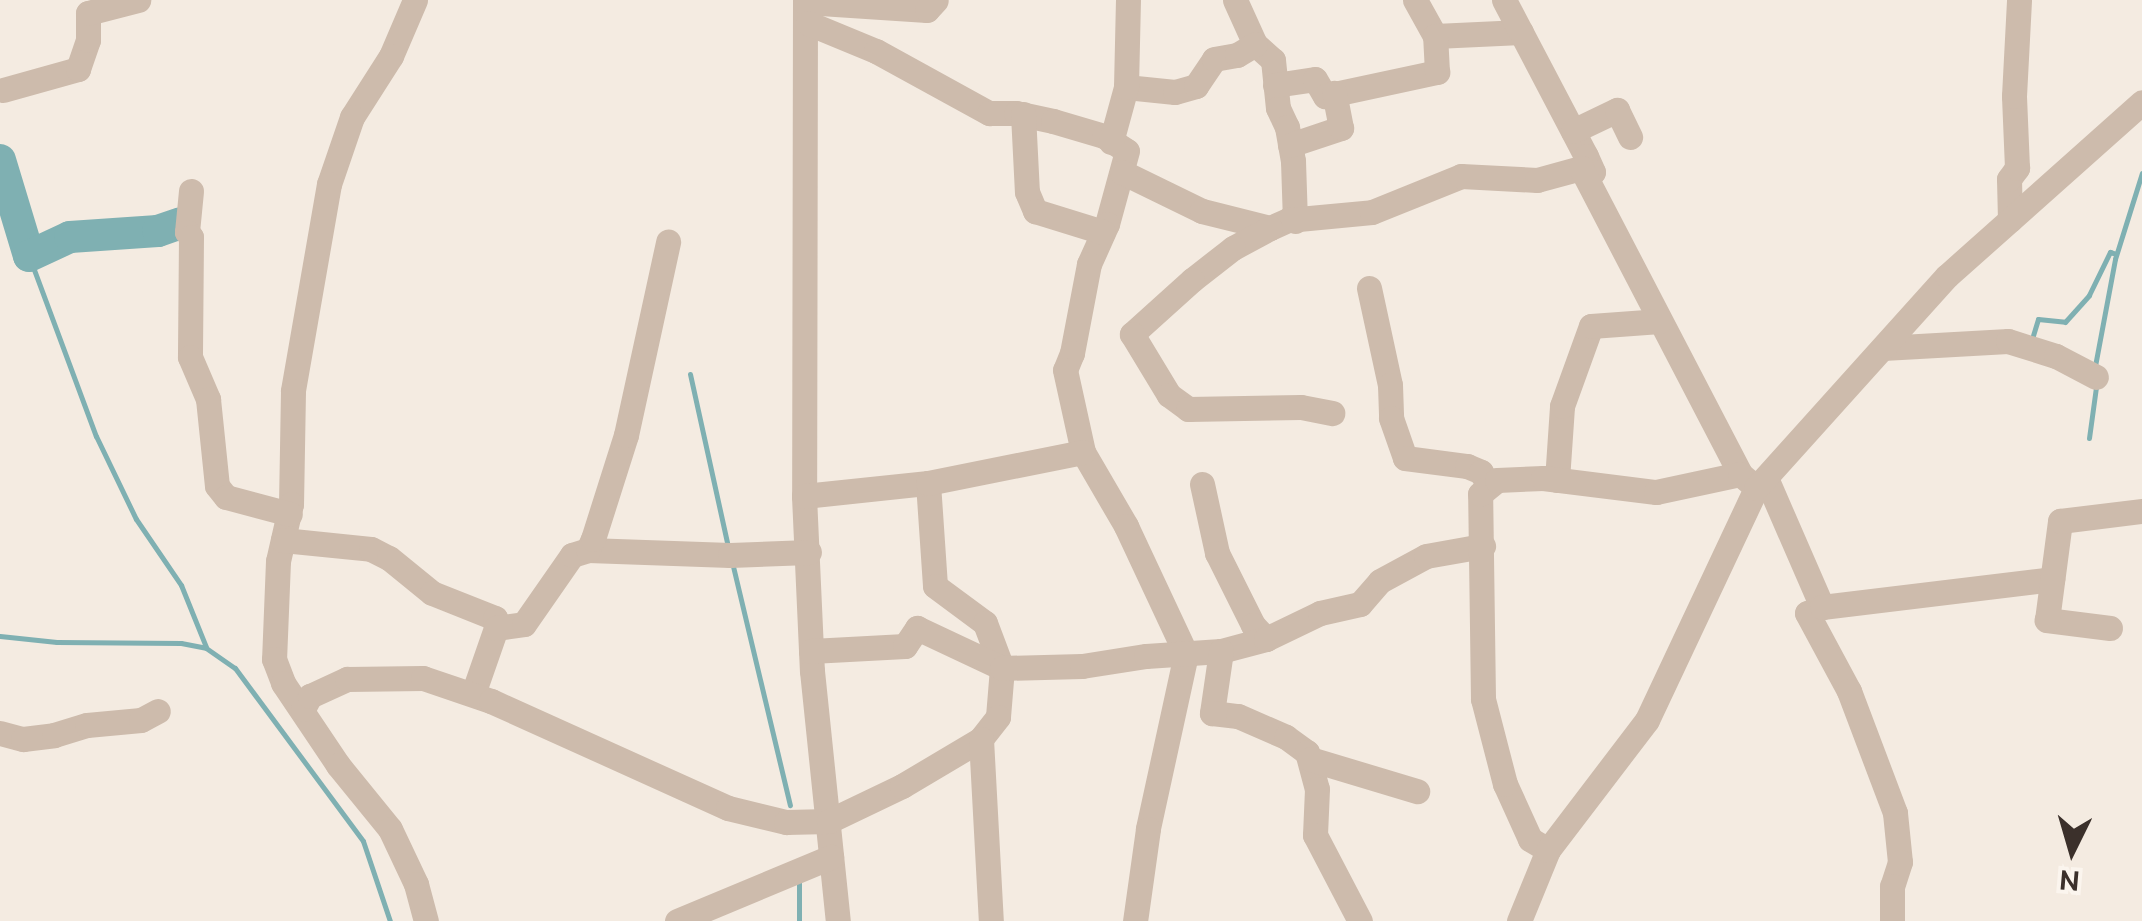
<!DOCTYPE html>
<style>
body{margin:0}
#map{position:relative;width:2142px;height:921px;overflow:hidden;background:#f4ebe1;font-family:Ubuntu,sans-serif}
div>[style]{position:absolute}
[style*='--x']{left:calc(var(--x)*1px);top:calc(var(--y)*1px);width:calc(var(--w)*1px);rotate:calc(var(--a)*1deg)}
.stream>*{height:5px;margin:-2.5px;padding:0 2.5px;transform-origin:2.5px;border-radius:2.5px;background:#7fb0b2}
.river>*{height:32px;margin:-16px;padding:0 16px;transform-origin:16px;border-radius:16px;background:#7fb0b2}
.minor>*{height:25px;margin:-12.5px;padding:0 12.5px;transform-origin:12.5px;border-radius:12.5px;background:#cdbbac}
span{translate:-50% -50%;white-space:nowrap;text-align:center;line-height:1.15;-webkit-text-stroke:8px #fbf5ee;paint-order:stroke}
.north{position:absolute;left:2022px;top:801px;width:100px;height:100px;-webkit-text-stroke:8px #fbf5ee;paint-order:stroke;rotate:185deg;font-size:28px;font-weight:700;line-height:40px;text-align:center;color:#3b302b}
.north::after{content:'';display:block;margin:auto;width:35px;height:45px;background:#3b302b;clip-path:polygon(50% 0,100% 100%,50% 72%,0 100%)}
</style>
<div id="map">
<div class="stream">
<div style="--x:20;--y:232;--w:218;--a:69.6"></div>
<div style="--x:96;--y:436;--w:92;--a:64.3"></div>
<div style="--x:136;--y:519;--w:80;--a:55.7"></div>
<div style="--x:181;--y:585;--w:67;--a:68"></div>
<div style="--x:2031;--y:342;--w:24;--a:-73"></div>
<div style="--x:2038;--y:319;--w:27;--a:6"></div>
<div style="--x:2065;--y:322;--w:36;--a:-48"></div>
<div style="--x:2089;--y:295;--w:48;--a:-64"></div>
<div style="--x:2110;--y:252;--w:6;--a:18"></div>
<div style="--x:2095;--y:366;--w:109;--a:-79.4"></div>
<div style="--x:2115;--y:259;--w:90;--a:-72.6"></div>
<div style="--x:690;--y:374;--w:177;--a:77.6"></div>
<div style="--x:2089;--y:438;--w:51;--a:-82.2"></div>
<div style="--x:732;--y:562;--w:250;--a:76.6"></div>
<div style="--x:0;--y:636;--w:57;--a:6"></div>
<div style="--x:57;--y:642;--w:124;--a:0.5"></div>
<div style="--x:181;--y:643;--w:25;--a:11"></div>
<div style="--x:206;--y:648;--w:35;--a:35"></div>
<div style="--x:235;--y:668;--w:215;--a:53.5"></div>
<div style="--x:363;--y:841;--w:84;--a:71.4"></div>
<div style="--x:799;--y:921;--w:41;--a:-90"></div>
</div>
<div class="river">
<div style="--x:0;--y:160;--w:100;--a:73.2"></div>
<div style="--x:29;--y:256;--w:45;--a:-24.9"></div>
<div style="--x:70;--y:237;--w:88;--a:-3.9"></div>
<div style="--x:158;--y:231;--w:24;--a:-19"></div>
</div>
<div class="minor">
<div style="--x:415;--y:0;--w:61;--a:113.2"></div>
<div style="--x:391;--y:56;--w:72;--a:122.6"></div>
<div style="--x:352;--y:117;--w:71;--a:108.9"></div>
<div style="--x:329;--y:184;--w:210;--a:99.9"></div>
<div style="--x:293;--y:391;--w:113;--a:91"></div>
<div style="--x:291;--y:504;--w:58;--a:102.8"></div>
<div style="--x:278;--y:561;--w:98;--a:92.3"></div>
<div style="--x:274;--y:659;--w:26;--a:69"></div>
<div style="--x:283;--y:683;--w:99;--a:56.1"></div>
<div style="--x:338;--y:765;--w:82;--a:50.9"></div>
<div style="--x:390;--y:829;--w:61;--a:64.7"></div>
<div style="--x:416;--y:884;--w:38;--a:75"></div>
<div style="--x:805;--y:0;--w:496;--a:90.1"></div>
<div style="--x:804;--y:496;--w:175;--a:87.4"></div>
<div style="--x:812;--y:671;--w:251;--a:84.1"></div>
<div style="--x:1235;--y:0;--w:48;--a:65.6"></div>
<div style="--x:1255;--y:44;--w:24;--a:42"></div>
<div style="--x:1273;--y:60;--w:48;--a:84.1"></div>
<div style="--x:1278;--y:108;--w:21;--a:65"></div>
<div style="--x:1287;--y:127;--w:35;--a:80"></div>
<div style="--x:1293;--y:161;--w:60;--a:88.1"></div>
<div style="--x:1415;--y:0;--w:41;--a:60.9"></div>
<div style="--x:1435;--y:36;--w:86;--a:-2.7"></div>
<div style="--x:1504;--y:0;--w:176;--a:62.3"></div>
<div style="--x:1586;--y:156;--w:17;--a:66"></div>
<div style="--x:1593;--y:172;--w:8;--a:157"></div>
<div style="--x:805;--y:2;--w:122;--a:3.8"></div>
<div style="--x:927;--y:10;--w:13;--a:-48"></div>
<div style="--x:808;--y:23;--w:74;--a:22.4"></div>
<div style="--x:876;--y:51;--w:129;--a:28.8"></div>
<div style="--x:989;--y:113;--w:27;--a:0"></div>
<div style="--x:1016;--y:113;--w:38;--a:12"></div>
<div style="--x:1053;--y:121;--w:53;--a:16.4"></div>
<div style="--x:1104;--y:136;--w:27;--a:33"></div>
<div style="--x:1127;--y:151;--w:76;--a:105.3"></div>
<div style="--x:1107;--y:224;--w:44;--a:114.2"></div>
<div style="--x:1089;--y:264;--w:91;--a:100.8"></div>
<div style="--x:1072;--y:353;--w:18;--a:112"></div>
<div style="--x:1065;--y:370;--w:84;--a:77.6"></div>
<div style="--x:1083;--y:452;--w:86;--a:59.8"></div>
<div style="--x:1126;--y:526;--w:141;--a:64.9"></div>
<div style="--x:1186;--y:654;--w:179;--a:102.3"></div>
<div style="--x:1148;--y:829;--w:93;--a:98"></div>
<div style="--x:1275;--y:85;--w:40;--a:-8.5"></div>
<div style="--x:1315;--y:79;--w:20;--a:60"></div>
<div style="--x:1325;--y:96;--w:115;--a:-12.1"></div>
<div style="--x:1437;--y:72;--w:36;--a:-93"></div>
<div style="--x:1126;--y:87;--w:49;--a:5.8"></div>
<div style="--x:1175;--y:92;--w:22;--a:-16"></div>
<div style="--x:1196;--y:86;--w:32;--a:-56"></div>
<div style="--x:1214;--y:59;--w:23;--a:-10"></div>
<div style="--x:1237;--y:55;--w:21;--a:-31"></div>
<div style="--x:3;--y:90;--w:78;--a:-15.6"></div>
<div style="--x:78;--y:69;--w:31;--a:-71"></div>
<div style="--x:88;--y:40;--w:27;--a:-90"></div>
<div style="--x:88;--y:13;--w:52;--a:-14.6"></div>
<div style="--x:1023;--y:114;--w:78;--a:87.1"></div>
<div style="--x:1027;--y:192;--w:21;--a:67"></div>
<div style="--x:1035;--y:211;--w:71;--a:17.2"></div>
<div style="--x:1573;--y:131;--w:49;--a:-25.5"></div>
<div style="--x:1617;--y:110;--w:30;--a:64"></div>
<div style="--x:1111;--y:142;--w:57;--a:-74.7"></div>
<div style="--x:1126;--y:87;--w:87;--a:-88.7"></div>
<div style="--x:1290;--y:145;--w:54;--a:-18.4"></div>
<div style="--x:1341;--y:128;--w:36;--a:-101"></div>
<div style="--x:1122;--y:172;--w:89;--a:26"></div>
<div style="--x:1202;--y:211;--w:70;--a:14"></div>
<div style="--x:1270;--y:228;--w:20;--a:-24"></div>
<div style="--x:1288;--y:220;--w:84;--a:-5.4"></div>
<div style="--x:1372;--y:212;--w:96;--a:-22"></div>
<div style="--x:1461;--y:176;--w:76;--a:3"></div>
<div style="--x:1537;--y:180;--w:46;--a:-15.3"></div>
<div style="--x:1581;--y:168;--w:345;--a:62.5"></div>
<div style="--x:191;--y:191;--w:41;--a:95.6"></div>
<div style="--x:187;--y:232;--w:6;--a:51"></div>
<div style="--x:191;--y:237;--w:120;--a:90.5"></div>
<div style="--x:190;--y:357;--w:46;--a:66.8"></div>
<div style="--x:208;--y:399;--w:87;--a:84.1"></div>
<div style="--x:217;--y:486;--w:14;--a:51"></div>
<div style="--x:226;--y:497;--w:66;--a:14.9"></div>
<div style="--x:2010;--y:220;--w:41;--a:-91.4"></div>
<div style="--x:2009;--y:179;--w:14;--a:-54"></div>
<div style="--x:2017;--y:168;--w:72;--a:-92.4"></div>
<div style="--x:2014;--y:96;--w:96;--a:-87"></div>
<div style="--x:1270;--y:228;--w:42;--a:151.6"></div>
<div style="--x:1233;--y:248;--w:52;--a:142"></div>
<div style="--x:1192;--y:280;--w:81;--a:138"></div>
<div style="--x:1132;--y:334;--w:71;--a:58.8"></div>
<div style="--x:1169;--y:395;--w:24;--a:36"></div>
<div style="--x:1188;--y:409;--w:113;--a:-1"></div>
<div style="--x:1301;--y:407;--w:32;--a:11"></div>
<div style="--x:1369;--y:288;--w:99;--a:77.8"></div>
<div style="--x:1390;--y:385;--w:33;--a:88"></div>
<div style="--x:1391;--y:418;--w:42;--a:70.7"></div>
<div style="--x:1405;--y:458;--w:63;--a:7.4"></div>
<div style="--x:1467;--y:466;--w:15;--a:23"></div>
<div style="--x:1481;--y:472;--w:14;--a:60"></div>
<div style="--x:1883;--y:348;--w:125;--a:-3.2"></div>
<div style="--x:2008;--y:341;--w:50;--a:17.4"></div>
<div style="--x:2056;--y:356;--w:45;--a:27.7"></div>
<div style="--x:1766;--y:478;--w:141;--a:66.5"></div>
<div style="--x:1822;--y:607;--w:16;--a:158"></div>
<div style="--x:1807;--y:613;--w:89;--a:61.7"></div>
<div style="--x:1849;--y:691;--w:130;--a:69.3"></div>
<div style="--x:1895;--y:813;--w:49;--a:84.2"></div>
<div style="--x:1900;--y:862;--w:25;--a:108"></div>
<div style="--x:1892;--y:886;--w:35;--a:90"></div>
<div style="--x:1557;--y:480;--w:74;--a:-86.1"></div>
<div style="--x:1562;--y:406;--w:85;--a:-70.1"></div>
<div style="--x:1591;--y:326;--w:69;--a:-4.1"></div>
<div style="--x:928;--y:483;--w:103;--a:86.1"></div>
<div style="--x:935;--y:586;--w:62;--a:36.5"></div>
<div style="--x:985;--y:623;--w:48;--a:69.3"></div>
<div style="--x:1002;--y:668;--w:49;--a:94.7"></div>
<div style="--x:998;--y:717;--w:28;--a:128"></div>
<div style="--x:1202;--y:484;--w:71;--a:77.7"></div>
<div style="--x:1217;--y:553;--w:80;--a:63.4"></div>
<div style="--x:1253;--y:625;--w:19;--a:47"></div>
<div style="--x:804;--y:496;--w:125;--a:-6"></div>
<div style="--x:928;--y:483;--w:158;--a:-11.3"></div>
<div style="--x:283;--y:540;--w:88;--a:5.8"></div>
<div style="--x:371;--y:549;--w:20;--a:27"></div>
<div style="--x:389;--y:558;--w:55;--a:39.1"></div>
<div style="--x:432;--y:593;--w:68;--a:21.6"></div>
<div style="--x:495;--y:618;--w:10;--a:84"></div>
<div style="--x:588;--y:550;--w:142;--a:2"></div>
<div style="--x:730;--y:555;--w:79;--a:-2.2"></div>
<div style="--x:1822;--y:607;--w:232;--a:-6.9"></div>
<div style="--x:2110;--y:628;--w:64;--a:-172.8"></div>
<div style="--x:2047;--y:620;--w:100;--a:-82.5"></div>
<div style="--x:2060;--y:521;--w:83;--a:-7"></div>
<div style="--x:811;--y:651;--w:94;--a:-3"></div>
<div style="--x:905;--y:646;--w:22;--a:-56"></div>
<div style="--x:917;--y:628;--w:94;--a:25.2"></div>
<div style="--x:1002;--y:668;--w:80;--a:-1.4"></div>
<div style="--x:1082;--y:666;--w:65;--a:-8.9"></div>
<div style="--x:1146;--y:656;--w:75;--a:-3.8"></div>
<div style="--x:1221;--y:651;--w:47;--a:-14.9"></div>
<div style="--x:1266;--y:639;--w:60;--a:-25.7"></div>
<div style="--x:1320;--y:613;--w:41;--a:-12.7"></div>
<div style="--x:1360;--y:604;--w:30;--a:-49"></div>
<div style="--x:1380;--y:581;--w:52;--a:-28.5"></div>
<div style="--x:1426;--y:556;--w:58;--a:-10"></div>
<div style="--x:1221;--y:651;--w:63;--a:98.3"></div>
<div style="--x:1212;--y:713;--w:26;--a:7"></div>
<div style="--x:1238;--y:716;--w:52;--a:23.6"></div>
<div style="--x:1286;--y:737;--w:26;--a:36"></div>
<div style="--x:1307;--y:752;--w:38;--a:75"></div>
<div style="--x:1317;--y:789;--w:46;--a:92.5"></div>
<div style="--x:1315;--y:835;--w:97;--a:62.4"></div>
<div style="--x:473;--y:694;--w:70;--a:-70.8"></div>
<div style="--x:496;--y:628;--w:28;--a:-8"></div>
<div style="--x:524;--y:624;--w:84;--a:-55.2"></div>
<div style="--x:572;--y:555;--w:17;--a:-17"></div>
<div style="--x:588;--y:550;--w:12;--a:-66"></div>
<div style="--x:593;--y:539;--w:109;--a:-72.4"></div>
<div style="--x:626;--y:435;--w:198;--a:-77.7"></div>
<div style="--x:303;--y:709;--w:15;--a:-62"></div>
<div style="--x:310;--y:696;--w:41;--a:-24.7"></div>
<div style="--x:347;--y:679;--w:76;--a:-0.8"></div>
<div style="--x:423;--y:678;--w:72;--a:18.7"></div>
<div style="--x:491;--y:701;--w:260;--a:24.3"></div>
<div style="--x:728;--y:808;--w:60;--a:13.6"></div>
<div style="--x:786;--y:822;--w:43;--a:-1.3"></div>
<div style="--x:829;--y:821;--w:81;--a:-25.6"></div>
<div style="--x:902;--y:786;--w:92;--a:-30.7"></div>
<div style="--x:981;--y:739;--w:182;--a:86.9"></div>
<div style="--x:0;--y:733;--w:24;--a:15"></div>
<div style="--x:23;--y:739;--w:31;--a:-7"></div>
<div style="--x:54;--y:735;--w:34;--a:-17"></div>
<div style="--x:87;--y:725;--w:54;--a:-5.3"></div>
<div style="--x:141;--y:720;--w:19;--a:-28"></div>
<div style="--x:1310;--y:759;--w:112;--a:16.7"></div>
<div style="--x:1548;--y:850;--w:21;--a:-149"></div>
<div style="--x:1530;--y:839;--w:60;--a:-114.4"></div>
<div style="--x:1505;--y:784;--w:88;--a:-104.5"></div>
<div style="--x:1483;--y:699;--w:205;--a:-90.8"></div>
<div style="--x:1480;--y:494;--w:22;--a:-39"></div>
<div style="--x:1497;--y:480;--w:46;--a:-2.5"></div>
<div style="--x:1543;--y:478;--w:114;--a:7.1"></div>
<div style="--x:1656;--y:492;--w:86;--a:-12.1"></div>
<div style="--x:1740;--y:474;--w:16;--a:40"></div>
<div style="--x:677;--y:921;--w:167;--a:-22.6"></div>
<div style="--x:1519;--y:921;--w:77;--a:-67.8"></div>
<div style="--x:1548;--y:850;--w:163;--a:-52.7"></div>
<div style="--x:1647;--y:720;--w:256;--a:-64.8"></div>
<div style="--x:1756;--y:488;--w:285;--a:-48"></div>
<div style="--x:1947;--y:276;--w:261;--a:-41.7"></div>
</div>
<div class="north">N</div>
</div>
